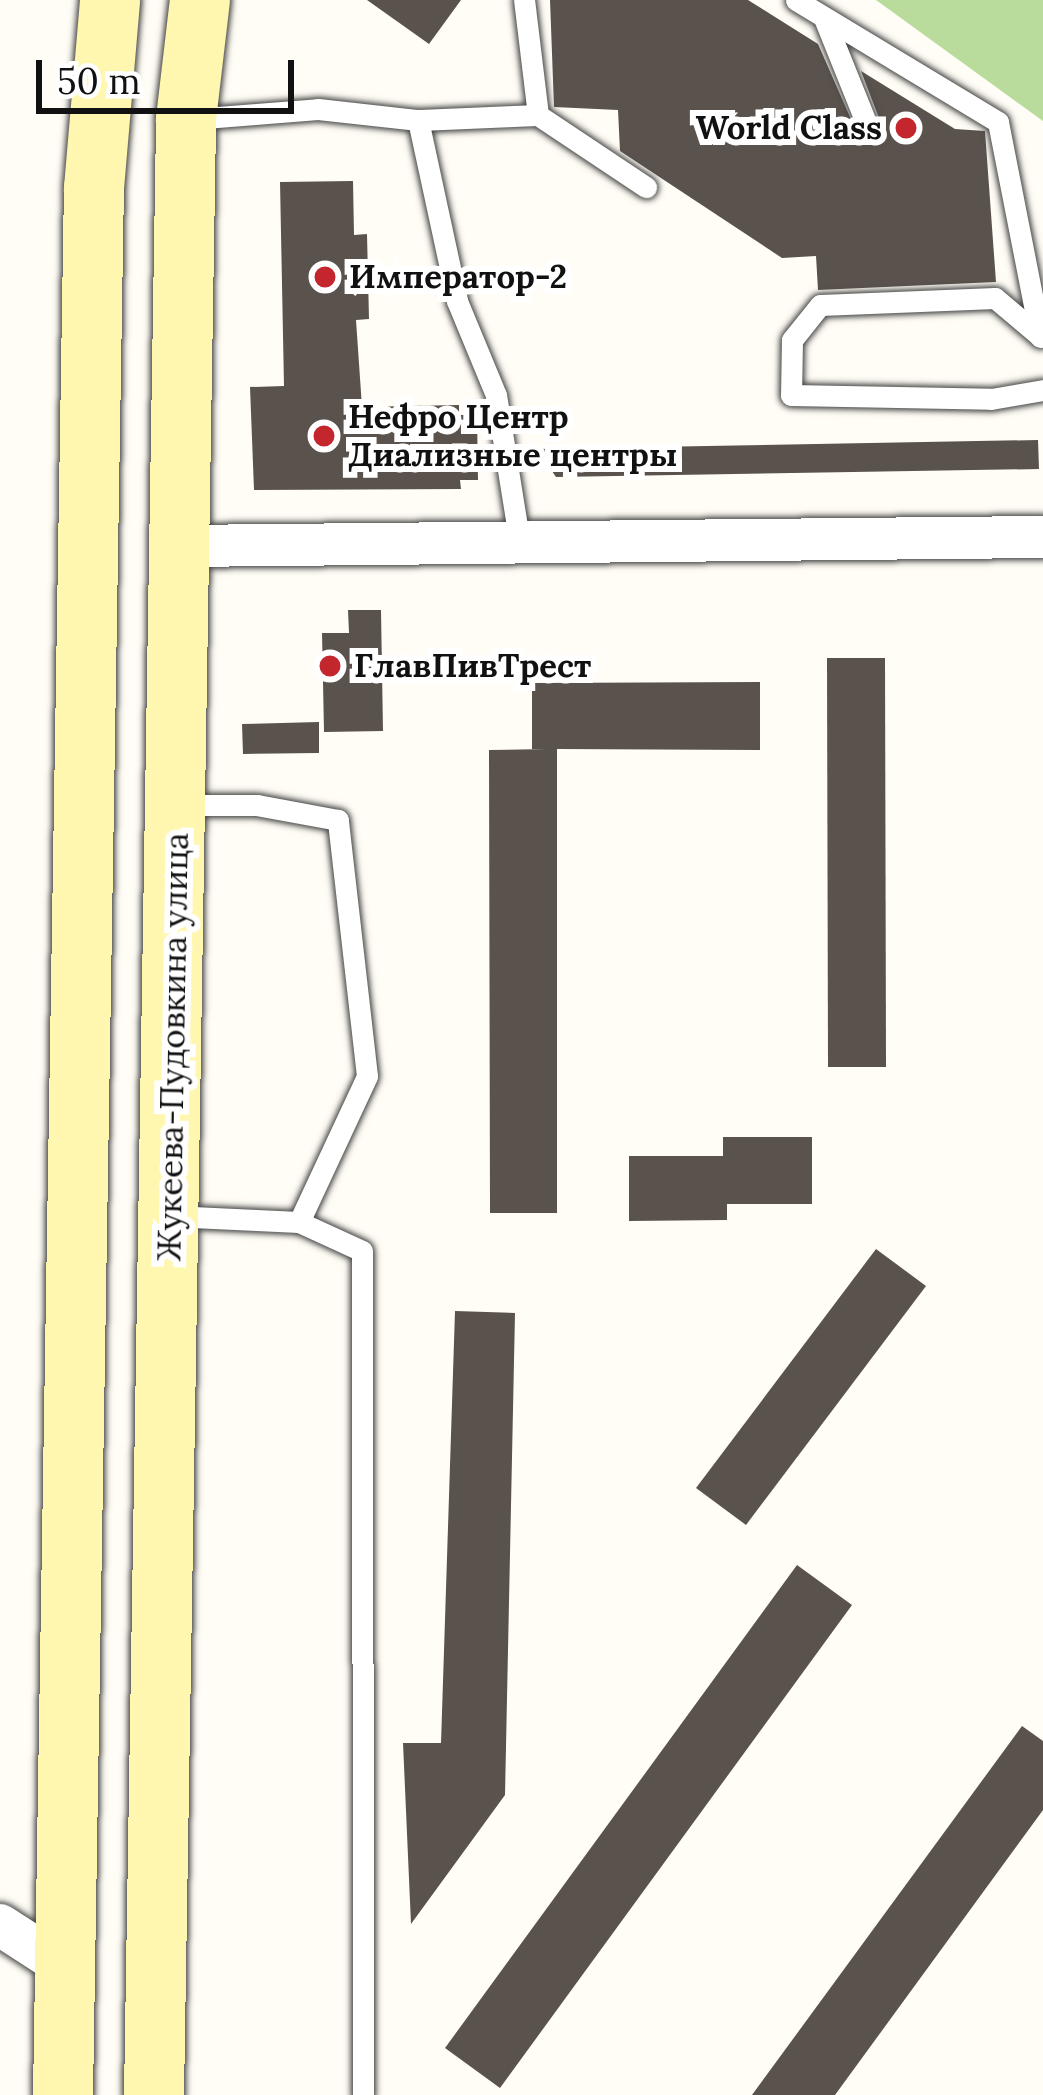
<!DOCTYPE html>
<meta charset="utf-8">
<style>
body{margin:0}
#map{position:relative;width:1043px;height:2095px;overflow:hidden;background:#fffdf5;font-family:Lora,serif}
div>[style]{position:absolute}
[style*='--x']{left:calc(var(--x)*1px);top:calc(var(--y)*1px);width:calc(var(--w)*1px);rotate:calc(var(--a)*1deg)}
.forest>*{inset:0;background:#b9dc9c}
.building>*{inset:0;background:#5a524d}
.roads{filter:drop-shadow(0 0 3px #444) drop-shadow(0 0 3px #444)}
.lane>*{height:21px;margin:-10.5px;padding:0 10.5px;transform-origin:10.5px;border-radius:10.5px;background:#fff}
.street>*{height:42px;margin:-21px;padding:0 21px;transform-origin:21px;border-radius:21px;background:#fff}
.secondary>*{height:60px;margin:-30px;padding:0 30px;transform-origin:30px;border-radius:30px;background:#fff6b0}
.dots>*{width:33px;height:33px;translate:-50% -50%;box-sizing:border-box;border:6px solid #fff;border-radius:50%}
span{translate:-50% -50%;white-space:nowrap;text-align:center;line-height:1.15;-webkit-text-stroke:12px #fff;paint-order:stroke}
.poi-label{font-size:33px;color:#111;font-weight:700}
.right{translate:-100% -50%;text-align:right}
.left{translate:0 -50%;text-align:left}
.street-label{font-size:33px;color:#111}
.scale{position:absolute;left:36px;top:60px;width:258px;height:54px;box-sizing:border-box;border:6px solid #111;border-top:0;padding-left:15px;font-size:36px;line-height:42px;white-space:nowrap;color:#111;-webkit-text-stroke:9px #fff;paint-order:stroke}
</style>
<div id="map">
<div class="forest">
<div style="clip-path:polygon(876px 0,1043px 0,1043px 121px)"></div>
</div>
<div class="building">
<div style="clip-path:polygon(367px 0,461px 0,429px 44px)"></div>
<div style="clip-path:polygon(550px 0,748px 0,818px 44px,861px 142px,876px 143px,884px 131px,861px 71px,955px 129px,985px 131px,996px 282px,818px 290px,816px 256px,782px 258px,620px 151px,618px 110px,554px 107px)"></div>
<div style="clip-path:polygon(353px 181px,354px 235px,367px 234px,369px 319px,356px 320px,362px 407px,459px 405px,459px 415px,477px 415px,478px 480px,460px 480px,461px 489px,254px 490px,250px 387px,284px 386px,280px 182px)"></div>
<div style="clip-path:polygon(1038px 440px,1039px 469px,556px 477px,537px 449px)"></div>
<div style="clip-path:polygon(348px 610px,381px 610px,383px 731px,324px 732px,322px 633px,349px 633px)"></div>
<div style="clip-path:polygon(827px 658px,885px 658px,886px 1067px,828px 1067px)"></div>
<div style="clip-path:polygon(760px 682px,760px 750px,557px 749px,557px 1213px,490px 1213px,489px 750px,547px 749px,532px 749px,532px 683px)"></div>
<div style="clip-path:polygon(319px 722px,319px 753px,243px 754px,242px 724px)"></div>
<div style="clip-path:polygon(723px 1137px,812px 1137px,812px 1204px,727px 1204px,727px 1220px,629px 1221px,629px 1156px,723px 1156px)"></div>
<div style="clip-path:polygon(876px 1249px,926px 1286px,746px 1525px,696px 1488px)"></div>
<div style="clip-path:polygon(455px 1311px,515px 1313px,505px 1795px,411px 1924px,403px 1743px,441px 1743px)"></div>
<div style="clip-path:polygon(797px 1565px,852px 1605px,500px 2088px,445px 2048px)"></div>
<div style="clip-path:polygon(1022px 1726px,1043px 1741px,1043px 1810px,835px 2095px,752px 2095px)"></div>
</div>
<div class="roads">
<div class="lane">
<div style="--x:796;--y:0;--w:236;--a:31.1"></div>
<div style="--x:998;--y:122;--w:219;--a:78.9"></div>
<div style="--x:824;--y:18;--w:121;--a:68.1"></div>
<div style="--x:538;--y:115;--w:130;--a:33.7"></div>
<div style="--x:192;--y:119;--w:126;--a:-4.5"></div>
<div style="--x:318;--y:109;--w:101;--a:6.3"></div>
<div style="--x:418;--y:120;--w:185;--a:77.8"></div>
<div style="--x:457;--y:301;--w:102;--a:67.5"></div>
<div style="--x:496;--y:395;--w:146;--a:80.9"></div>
<div style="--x:418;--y:120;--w:120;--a:-2.4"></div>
<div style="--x:538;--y:115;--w:116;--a:-96.9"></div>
<div style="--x:1040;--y:336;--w:59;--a:-139.8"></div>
<div style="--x:995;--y:298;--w:175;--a:177.7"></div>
<div style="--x:820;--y:305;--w:45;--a:128.7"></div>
<div style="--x:792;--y:340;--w:55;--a:91"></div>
<div style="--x:791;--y:395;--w:200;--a:1.1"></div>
<div style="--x:991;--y:399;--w:53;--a:-9.8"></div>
<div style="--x:171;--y:1216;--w:128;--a:2.7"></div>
<div style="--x:299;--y:1222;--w:161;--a:-65"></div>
<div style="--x:367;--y:1076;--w:258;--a:-96.5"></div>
<div style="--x:338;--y:820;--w:82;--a:-169.5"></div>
<div style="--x:257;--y:805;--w:77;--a:180"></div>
<div style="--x:299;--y:1222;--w:69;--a:24.7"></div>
<div style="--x:362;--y:1251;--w:844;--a:89.93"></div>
</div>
<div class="street">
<div style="--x:181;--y:546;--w:862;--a:-0.6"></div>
<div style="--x:0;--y:1925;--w:77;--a:32.9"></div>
</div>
<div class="secondary">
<div style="--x:63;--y:2095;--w:1907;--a:-89.07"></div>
<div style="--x:94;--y:188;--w:189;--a:-85.1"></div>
<div style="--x:154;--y:2095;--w:1976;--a:-89.07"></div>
<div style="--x:186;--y:119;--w:120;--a:-83.3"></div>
</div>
</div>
<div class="dots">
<div style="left:906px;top:128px;background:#c4262e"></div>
<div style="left:325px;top:277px;background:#c4262e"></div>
<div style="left:324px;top:436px;background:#c4262e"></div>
<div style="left:330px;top:666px;background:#c4262e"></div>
</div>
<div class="poi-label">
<span class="right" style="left:882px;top:128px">World Class</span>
<span class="left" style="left:349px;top:277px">Император-2</span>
<span class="left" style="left:348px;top:436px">Нефро Центр<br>Диализные центры</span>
<span class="left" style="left:354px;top:666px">ГлавПивТрест</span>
</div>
<div class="street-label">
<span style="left:173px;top:1047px;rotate:-89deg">Жукеева-Пудовкина улица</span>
</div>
<div class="scale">50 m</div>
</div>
